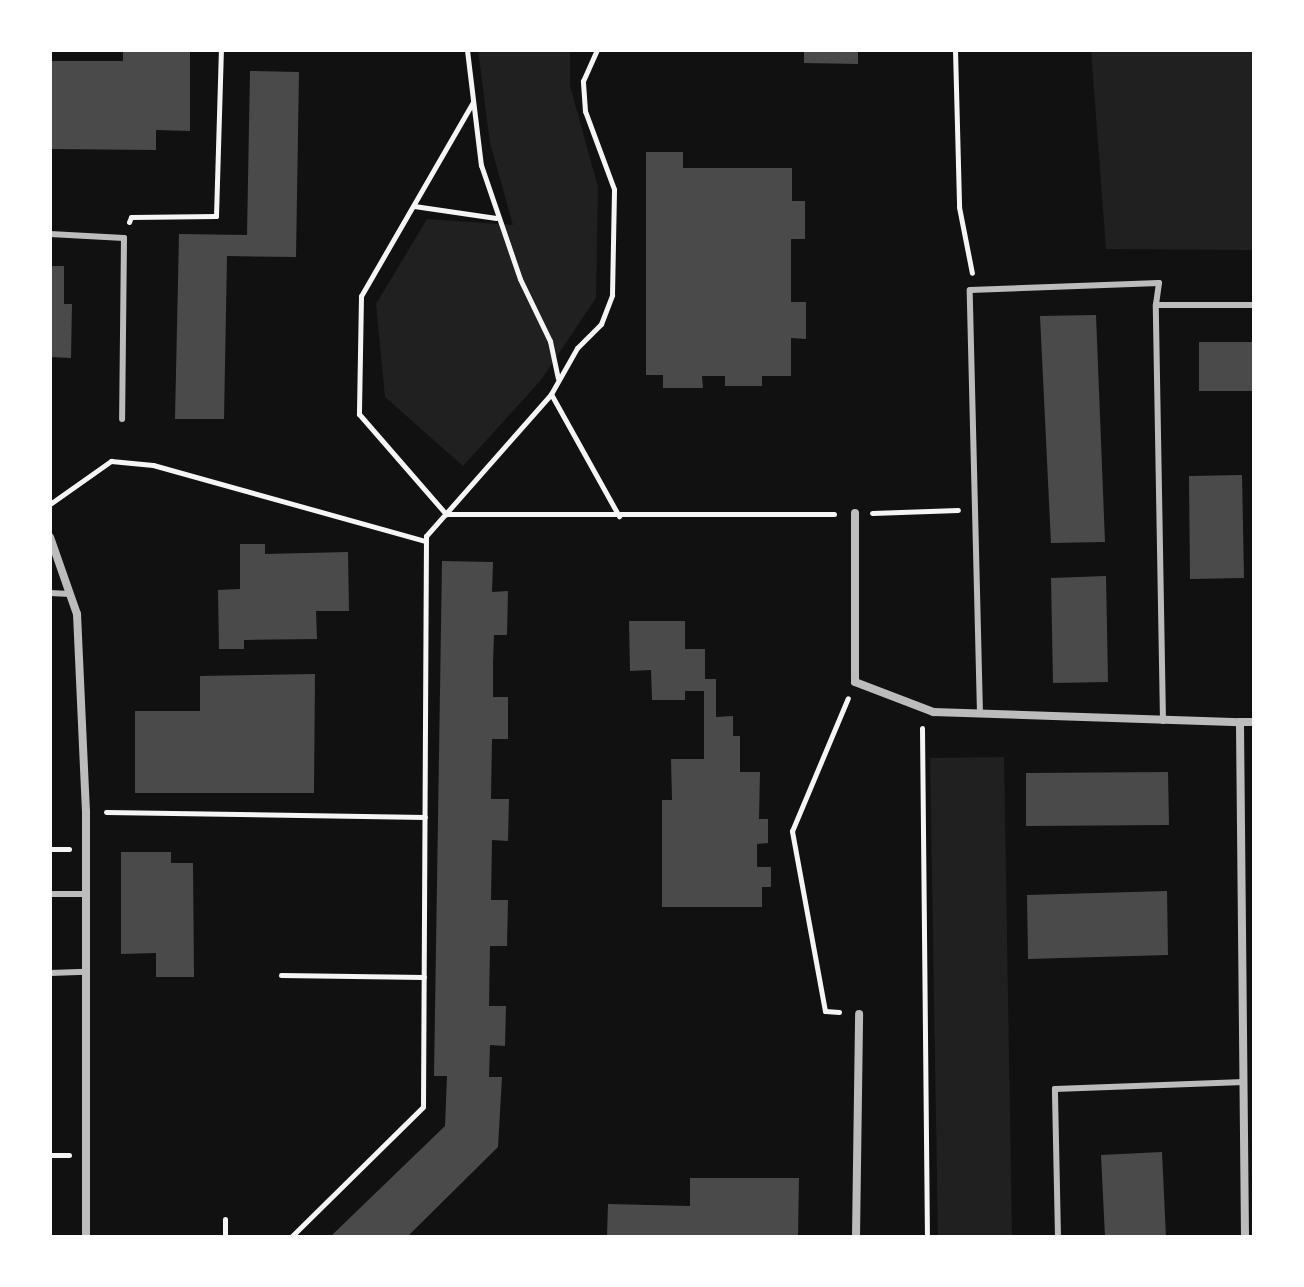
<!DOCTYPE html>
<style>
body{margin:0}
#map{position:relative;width:1304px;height:1287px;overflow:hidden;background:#111;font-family:"DejaVu Sans",sans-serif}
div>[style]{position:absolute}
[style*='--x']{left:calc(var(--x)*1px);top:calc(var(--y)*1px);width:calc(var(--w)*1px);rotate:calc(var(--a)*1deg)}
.green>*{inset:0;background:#202020}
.building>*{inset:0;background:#4a4a4a}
.path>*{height:5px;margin:-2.5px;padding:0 2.5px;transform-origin:2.5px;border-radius:2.5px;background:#f5f5f5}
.service>*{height:6px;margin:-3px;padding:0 3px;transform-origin:3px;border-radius:3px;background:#bcbcbc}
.minor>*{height:8px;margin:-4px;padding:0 4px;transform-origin:4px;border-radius:4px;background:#bcbcbc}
span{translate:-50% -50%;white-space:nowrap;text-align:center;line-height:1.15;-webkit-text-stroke:7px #fff;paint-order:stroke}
.frame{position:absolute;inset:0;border:52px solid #fff;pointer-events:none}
</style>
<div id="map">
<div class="green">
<div style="clip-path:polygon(478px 50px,570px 50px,570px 86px,598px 187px,596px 298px,541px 380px,463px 466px,385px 397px,376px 304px,427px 219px,513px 225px,490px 143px)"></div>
<div style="clip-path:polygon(1091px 50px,1254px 50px,1254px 250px,1106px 249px)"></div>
<div style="clip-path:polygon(1004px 757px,1012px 1237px,938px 1237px,930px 758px)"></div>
</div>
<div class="building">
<div style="clip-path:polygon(123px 50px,190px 50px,190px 131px,156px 130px,156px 150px,50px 149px,50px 61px,123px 61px)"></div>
<div style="clip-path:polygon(804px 50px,858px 50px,858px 64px,804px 63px)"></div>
<div style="clip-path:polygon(250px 71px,299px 72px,296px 257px,227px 256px,224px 419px,175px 419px,179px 234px,247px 235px)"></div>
<div style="clip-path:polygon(646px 152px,683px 152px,683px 168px,792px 168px,792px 201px,805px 201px,805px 239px,791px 239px,791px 302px,806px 302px,806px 339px,791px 338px,791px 376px,762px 376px,762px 386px,725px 386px,725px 376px,702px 376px,703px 388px,663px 388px,663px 375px,646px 375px)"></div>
<div style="clip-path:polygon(50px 266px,64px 266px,64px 304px,72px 304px,71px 358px,50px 357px)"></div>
<div style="clip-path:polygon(1096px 315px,1105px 542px,1051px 543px,1040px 316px)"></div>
<div style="clip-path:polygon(1199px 342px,1254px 342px,1254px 391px,1199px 391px)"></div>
<div style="clip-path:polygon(1242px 475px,1244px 578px,1190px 579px,1189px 476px)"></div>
<div style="clip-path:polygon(240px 544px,265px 544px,265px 554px,348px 552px,349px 611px,316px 611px,317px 639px,244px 640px,244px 649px,219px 649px,218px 590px,240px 589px)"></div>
<div style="clip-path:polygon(442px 561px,493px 562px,492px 592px,508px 591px,507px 635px,494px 635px,493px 663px,493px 697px,508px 697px,508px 739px,492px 739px,491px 799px,509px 799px,508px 841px,492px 840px,491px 900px,508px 900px,507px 946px,490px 946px,489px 1006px,506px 1006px,505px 1046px,490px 1045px,489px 1077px,502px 1077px,498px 1147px,407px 1237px,330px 1237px,445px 1126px,447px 1076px,434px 1076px)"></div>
<div style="clip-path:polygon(1106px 576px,1108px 682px,1053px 683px,1051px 578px)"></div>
<div style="clip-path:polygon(629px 621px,685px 621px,685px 649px,705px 649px,705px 679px,716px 679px,716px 717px,733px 716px,733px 736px,740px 736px,740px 772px,760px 772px,759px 819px,768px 819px,768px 843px,757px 844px,757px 867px,771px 867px,771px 887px,762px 887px,762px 907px,662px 907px,662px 800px,672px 800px,671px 759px,704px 759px,704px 691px,685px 691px,685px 700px,652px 700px,651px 670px,630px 671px)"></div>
<div style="clip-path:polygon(315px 674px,314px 793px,135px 793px,135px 711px,200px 711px,200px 676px)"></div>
<div style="clip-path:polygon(1168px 772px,1169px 825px,1026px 826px,1026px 773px)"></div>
<div style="clip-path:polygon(121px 852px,171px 852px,171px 863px,193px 863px,194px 977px,156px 977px,156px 953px,121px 954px)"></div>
<div style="clip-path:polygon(1167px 891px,1168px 955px,1028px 959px,1027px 895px)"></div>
<div style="clip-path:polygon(1162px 1152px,1166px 1237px,1105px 1237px,1101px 1155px)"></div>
<div style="clip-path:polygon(690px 1178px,799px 1178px,798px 1237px,607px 1236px,608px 1204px,690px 1206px)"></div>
</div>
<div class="path">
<div style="--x:467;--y:50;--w:116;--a:83.1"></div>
<div style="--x:481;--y:165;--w:120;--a:71.1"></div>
<div style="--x:520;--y:279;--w:69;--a:64.2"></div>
<div style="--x:550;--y:341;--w:38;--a:78"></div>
<div style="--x:955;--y:50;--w:157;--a:88.5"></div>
<div style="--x:959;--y:207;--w:67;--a:78.9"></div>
<div style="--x:473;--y:102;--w:224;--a:120"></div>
<div style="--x:361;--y:296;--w:118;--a:91"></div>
<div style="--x:359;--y:414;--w:133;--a:49"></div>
<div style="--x:446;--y:514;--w:388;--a:0"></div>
<div style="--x:414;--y:206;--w:83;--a:8.3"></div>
<div style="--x:129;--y:222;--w:5;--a:-68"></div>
<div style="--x:131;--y:217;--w:85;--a:-0.7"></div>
<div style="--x:216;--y:216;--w:166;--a:-88.3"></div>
<div style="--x:551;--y:394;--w:140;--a:60.9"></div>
<div style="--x:50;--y:504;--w:75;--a:-35.2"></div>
<div style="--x:111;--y:461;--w:42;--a:5.4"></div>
<div style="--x:153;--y:465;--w:283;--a:15.6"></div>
<div style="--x:872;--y:513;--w:86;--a:-2"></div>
<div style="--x:922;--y:728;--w:509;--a:89.44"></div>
<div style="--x:106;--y:812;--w:319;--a:0.9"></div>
<div style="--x:50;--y:849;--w:19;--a:0"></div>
<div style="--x:281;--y:975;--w:143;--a:0.8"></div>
<div style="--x:839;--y:1012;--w:14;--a:-176"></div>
<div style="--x:825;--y:1011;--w:183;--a:-100.4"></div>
<div style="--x:792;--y:831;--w:144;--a:-67.2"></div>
<div style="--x:50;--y:1155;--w:19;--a:0"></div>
<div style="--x:225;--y:1237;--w:18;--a:-90"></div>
<div style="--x:291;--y:1237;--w:185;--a:-44.6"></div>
<div style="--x:423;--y:1107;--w:571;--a:-89.7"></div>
<div style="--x:426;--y:536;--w:189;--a:-48.6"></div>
<div style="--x:551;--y:394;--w:53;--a:-60.5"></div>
<div style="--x:577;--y:348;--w:34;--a:-45"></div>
<div style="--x:601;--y:324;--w:31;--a:-69"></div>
<div style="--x:612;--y:295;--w:106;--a:-88.9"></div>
<div style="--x:614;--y:189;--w:83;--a:-110.4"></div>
<div style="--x:585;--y:111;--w:30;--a:-94"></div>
<div style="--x:583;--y:81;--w:34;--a:-66"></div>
</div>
<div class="service">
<div style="--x:50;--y:234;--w:74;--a:3.1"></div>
<div style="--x:124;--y:238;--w:181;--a:90.6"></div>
<div style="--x:50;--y:593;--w:20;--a:3"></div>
<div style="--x:980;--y:714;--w:424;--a:-91.4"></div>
<div style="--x:970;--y:290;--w:189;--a:-2.1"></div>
<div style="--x:1159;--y:283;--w:22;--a:98"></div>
<div style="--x:1163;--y:721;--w:416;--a:-91"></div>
<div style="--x:1156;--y:305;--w:98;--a:0"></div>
<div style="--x:50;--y:894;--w:35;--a:0"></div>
<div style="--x:50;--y:973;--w:36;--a:-2"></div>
<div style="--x:1058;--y:1237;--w:148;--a:-91.2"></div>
<div style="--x:1055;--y:1089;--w:189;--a:-2.1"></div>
</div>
<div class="minor">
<div style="--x:855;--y:513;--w:169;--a:90"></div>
<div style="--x:855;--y:682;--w:84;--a:21"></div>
<div style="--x:933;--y:712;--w:307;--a:1.9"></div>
<div style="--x:50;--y:537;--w:82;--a:70.7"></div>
<div style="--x:77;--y:614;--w:197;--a:87.4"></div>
<div style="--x:86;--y:811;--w:426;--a:90"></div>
<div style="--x:856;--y:1237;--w:223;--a:-89.2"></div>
<div style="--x:1245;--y:1237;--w:515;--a:-90.56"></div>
<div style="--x:1240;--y:722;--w:14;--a:0"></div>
</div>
<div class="frame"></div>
</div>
